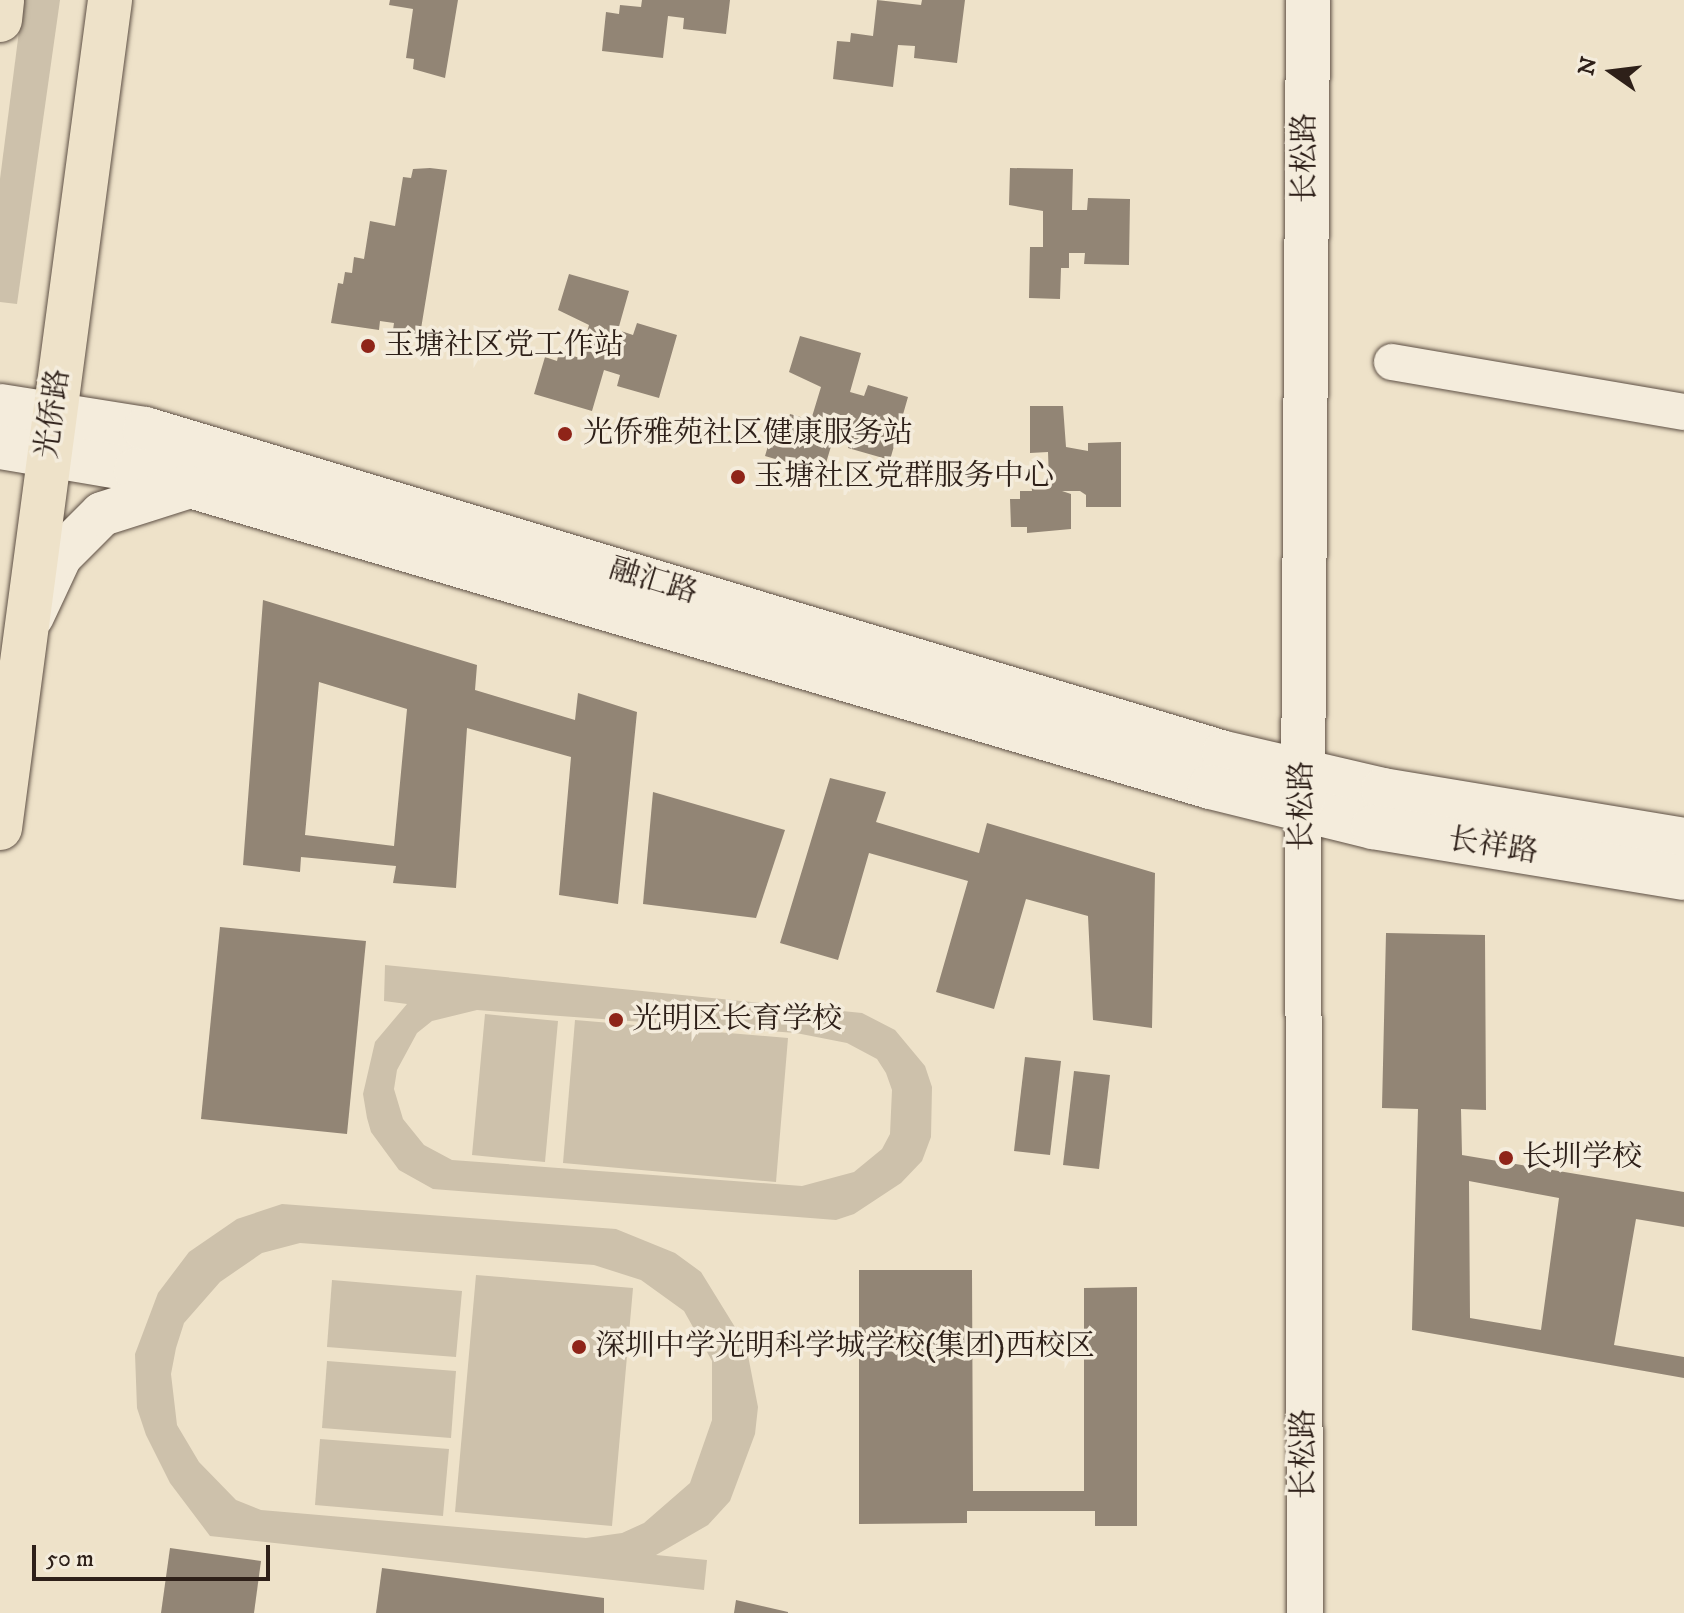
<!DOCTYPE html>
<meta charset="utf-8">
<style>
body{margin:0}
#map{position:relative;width:1684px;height:1613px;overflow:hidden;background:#eee2c9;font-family:"IM FELL DW Pica","Noto Serif SC",serif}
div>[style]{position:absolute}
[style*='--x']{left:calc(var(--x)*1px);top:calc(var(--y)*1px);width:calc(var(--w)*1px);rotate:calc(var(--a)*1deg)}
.green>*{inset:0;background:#cdc1ab}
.building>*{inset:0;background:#928575}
.roads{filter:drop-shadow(0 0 2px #5e5045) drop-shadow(0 0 2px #5e5045)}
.street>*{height:36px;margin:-18px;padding:0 18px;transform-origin:18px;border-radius:18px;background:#f4ecdc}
.secondary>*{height:44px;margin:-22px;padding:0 22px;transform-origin:22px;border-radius:22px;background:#f4ecdc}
.primary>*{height:44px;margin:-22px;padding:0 22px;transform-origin:22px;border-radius:22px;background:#eee2c9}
.dots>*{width:22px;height:22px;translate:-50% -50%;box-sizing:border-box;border:4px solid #f4ecdc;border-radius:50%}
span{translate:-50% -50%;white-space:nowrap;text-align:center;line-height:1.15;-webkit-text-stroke:7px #f4ecdc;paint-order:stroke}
.street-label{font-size:30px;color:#2e2019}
.poi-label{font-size:30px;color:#2e2019}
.left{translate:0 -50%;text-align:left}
.north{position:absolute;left:1572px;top:32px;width:80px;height:80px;-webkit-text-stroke:6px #f4ecdc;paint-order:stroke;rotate:284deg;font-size:22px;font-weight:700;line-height:32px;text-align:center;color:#2e2019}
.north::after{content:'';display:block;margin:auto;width:28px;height:36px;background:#2e2019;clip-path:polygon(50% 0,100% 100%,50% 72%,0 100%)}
.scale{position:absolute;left:32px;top:1545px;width:238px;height:36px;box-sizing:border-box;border:4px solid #2e2019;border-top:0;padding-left:10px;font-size:24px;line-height:28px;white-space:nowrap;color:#2e2019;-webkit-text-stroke:6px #f4ecdc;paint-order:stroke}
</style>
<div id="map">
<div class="green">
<div style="clip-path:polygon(23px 0,60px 0,17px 304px,0 302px,0 179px)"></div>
<div style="clip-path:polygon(evenodd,385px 965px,862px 1013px,895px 1030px,925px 1066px,932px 1087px,931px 1137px,922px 1161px,901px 1183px,854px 1214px,836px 1220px,433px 1189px,399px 1170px,371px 1132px,367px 1118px,363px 1094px,375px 1042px,407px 1004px,384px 1001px,385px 965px,477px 1010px,796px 1033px,847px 1043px,877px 1059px,886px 1073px,892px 1090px,890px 1134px,882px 1149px,854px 1172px,802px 1186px,452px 1160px,424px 1145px,403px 1119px,394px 1089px,397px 1070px,417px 1033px,432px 1021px,477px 1010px)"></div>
<div style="clip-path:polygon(485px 1014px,558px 1021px,545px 1162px,472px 1155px)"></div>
<div style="clip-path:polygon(575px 1020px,788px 1038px,776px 1182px,563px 1163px)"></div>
<div style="clip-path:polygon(evenodd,282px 1204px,616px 1229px,675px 1253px,701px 1272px,746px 1345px,758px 1407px,755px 1434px,730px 1501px,708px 1525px,656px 1555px,707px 1560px,704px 1590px,210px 1536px,170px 1483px,146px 1435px,137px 1408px,135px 1354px,158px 1293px,189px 1252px,237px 1219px,282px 1204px,300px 1243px,594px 1265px,641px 1280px,684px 1311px,712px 1361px,712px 1420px,690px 1483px,644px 1523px,622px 1533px,586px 1538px,261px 1510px,236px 1500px,199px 1462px,177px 1425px,171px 1374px,176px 1348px,184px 1323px,220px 1282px,262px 1253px,300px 1243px)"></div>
<div style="clip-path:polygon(476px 1275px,633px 1288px,612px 1526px,455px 1512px)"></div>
<div style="clip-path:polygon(332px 1280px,462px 1291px,456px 1357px,327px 1347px)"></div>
<div style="clip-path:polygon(327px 1361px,456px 1371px,451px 1438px,322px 1428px)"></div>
<div style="clip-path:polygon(320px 1439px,449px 1449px,443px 1516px,315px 1505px)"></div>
</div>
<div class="building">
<div style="clip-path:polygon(390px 0,458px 0,445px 78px,413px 69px,414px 59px,406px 58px,413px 9px,389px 5px)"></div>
<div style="clip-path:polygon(642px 0,730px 0,726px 34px,683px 29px,684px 18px,668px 16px,663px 58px,602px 51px,606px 12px,619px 14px,620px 5px,641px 7px)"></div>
<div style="clip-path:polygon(877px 0,921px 5px,922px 0,965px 0,957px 63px,914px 58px,915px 46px,898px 45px,893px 87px,833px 79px,837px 41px,850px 42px,851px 33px,873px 36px)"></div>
<div style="clip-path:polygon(430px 168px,447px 170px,420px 335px,393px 330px,394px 323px,380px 321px,379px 330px,331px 323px,338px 283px,343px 284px,345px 272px,352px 273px,354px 257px,364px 259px,370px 221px,395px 226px,403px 177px,411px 178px,413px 169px)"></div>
<div style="clip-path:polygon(1010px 168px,1073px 169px,1072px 210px,1087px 210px,1088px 198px,1130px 199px,1129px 265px,1084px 264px,1085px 253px,1069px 253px,1069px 268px,1061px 268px,1060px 299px,1029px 298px,1030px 247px,1043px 247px,1043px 211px,1009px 205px)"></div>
<div style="clip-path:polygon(569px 274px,629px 291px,618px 330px,633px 335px,637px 323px,677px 335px,659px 398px,617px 386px,620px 375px,604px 370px,592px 411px,534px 394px,545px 357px,557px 361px,559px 352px,580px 358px,589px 325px,558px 310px)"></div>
<div style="clip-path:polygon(800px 336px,861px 353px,850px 392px,864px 396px,868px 385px,908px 397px,890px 460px,848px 448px,852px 437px,835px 433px,823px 473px,765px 456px,776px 419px,788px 423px,790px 414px,811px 420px,821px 387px,789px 372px)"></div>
<div style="clip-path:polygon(1030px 406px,1063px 406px,1066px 447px,1088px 451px,1088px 443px,1121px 442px,1121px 507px,1086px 507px,1086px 495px,1080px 491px,1062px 491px,1071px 494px,1071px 529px,1027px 533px,1027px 527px,1011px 527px,1010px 499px,1020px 499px,1020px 491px,1032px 491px,1031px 481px,1049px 481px,1048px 452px,1030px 453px)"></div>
<div style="clip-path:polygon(evenodd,263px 600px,477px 665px,475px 690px,575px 720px,578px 693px,637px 712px,618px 904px,559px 895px,571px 757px,467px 728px,456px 888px,393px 883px,396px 866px,301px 857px,300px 872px,243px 865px,263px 600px,319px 682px,407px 709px,394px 846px,305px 835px,319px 682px)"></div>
<div style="clip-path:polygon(830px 778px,886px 792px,876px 822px,979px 853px,987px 823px,1155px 873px,1152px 1028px,1093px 1020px,1088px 916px,1026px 899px,994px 1009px,936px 992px,968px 881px,869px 853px,838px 960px,780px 943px)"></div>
<div style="clip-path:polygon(653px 792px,785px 830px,756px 918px,643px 904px)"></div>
<div style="clip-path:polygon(220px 927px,366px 941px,347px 1134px,201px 1119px)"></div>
<div style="clip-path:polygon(evenodd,1386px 933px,1485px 935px,1486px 1110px,1461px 1109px,1462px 1155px,1684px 1192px,1684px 1227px,1636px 1219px,1614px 1345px,1684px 1357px,1684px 1378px,1412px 1330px,1418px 1109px,1382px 1108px,1386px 933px,1469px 1181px,1559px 1198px,1541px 1330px,1470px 1318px,1469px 1181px)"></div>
<div style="clip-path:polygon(1025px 1057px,1061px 1061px,1050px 1155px,1014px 1151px)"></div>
<div style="clip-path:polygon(1074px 1071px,1110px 1075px,1099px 1169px,1063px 1165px)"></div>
<div style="clip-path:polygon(859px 1270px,972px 1270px,973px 1491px,1084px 1491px,1084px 1288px,1137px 1287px,1137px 1526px,1095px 1526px,1095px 1511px,967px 1511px,967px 1523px,859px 1524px)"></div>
<div style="clip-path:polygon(170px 1548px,261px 1561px,254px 1613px,161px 1613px)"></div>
<div style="clip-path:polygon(382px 1568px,604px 1598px,604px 1613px,376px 1613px)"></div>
<div style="clip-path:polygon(736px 1600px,788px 1612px,788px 1613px,734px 1613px)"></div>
</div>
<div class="roads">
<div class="street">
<div style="--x:1392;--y:362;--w:296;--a:9.7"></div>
<div style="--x:1303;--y:810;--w:803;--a:89.86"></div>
</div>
<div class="secondary">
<div style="--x:0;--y:406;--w:147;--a:9"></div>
<div style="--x:145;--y:429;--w:1127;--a:16.71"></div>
<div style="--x:1224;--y:753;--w:163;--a:13.1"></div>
<div style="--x:1383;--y:790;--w:305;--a:9.4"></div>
<div style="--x:0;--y:447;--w:138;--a:9.6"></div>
<div style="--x:136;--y:470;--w:1120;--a:16.44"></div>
<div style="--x:1210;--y:787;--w:168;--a:13.8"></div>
<div style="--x:1373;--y:827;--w:315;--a:9.3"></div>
<div style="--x:32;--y:616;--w:66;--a:-65"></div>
<div style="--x:60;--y:556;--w:59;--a:-45"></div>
<div style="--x:102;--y:514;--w:89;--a:-17.6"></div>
<div style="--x:1303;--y:799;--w:799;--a:-89.64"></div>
</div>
<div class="primary">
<div style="--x:0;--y:20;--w:20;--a:-84"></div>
<div style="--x:0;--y:828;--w:835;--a:-82.43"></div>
</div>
</div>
<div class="dots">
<div style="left:368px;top:346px;background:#8f2418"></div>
<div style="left:565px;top:434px;background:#8f2418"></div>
<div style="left:738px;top:477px;background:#8f2418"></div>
<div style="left:616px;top:1020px;background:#8f2418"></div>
<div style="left:1506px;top:1158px;background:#8f2418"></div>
<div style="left:579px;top:1347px;background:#8f2418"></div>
</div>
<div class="street-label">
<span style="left:1306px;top:158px;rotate:-90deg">长松路</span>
<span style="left:54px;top:414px;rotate:-82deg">光侨路</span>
<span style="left:653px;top:582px;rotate:17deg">融汇路</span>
<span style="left:1303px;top:806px;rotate:-90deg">长松路</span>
<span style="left:1493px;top:847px;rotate:9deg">长祥路</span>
<span style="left:1305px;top:1454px;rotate:-90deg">长松路</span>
</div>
<div class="poi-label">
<span class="left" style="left:384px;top:346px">玉塘社区党工作站</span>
<span class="left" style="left:583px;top:434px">光侨雅苑社区健康服务站</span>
<span class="left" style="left:754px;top:477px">玉塘社区党群服务中心</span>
<span class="left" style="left:632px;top:1020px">光明区长育学校</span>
<span class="left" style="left:1522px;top:1158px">长圳学校</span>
<span class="left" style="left:595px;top:1347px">深圳中学光明科学城学校(集团)西校区</span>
</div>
<div class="north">N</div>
<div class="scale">50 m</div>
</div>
